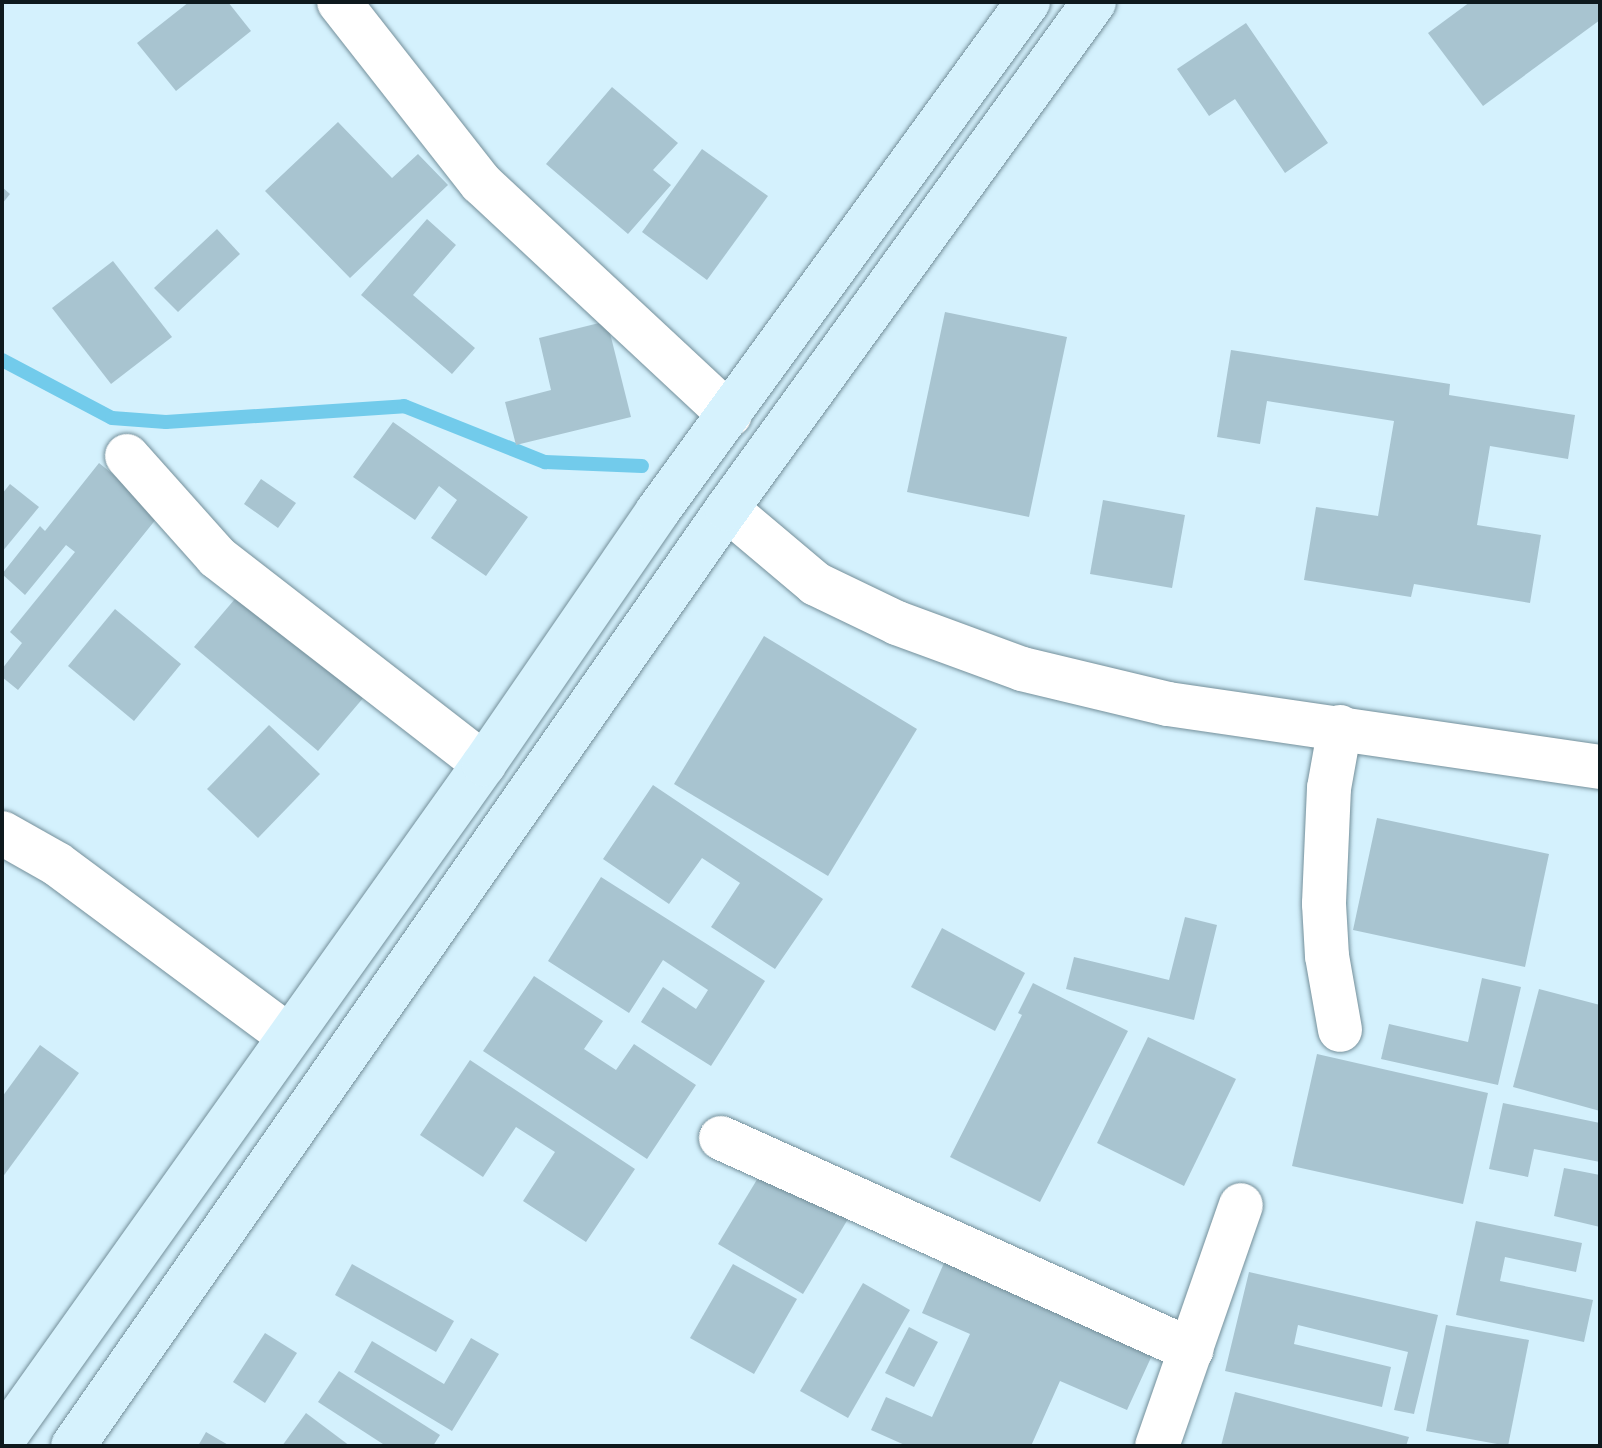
<!DOCTYPE html>
<style>
body{margin:0}
#map{position:relative;width:1602px;height:1448px;overflow:hidden;background:#d4f1fd;font-family:"Noto Sans",sans-serif}
div>[style]{position:absolute}
[style*='--x']{left:calc(var(--x)*1px);top:calc(var(--y)*1px);width:calc(var(--w)*1px);rotate:calc(var(--a)*1deg)}
.stream>*{height:14px;margin:-7px;padding:0 7px;transform-origin:7px;border-radius:7px;background:#72cbeb}
.building>*{inset:0;background:#a8c4d0}
.roads{filter:drop-shadow(0 0 2px #748f9a) drop-shadow(0 0 2px #748f9a)}
.minor>*{height:44px;margin:-22px;padding:0 22px;transform-origin:22px;border-radius:22px;background:#fff}
.secondary>*{height:44px;margin:-22px;padding:0 22px;transform-origin:22px;border-radius:22px;background:#d6f2fd}
span{translate:-50% -50%;white-space:nowrap;text-align:center;line-height:1.15;-webkit-text-stroke:7px #fff;paint-order:stroke}
.frame{position:absolute;inset:0;border:4px solid #0e191d;pointer-events:none}
</style>
<div id="map">
<div class="stream">
<div style="--x:2;--y:360;--w:124;--a:27.8"></div>
<div style="--x:112;--y:418;--w:54;--a:4.2"></div>
<div style="--x:166;--y:422;--w:239;--a:-3.8"></div>
<div style="--x:404;--y:406;--w:152;--a:21.7"></div>
<div style="--x:545;--y:462;--w:97;--a:2.4"></div>
</div>
<div class="building">
<div style="clip-path:polygon(189px 2px,228px 2px,251px 31px,176px 91px,137px 43px)"></div>
<div style="clip-path:polygon(1470px 2px,1600px 2px,1600px 20px,1483px 106px,1428px 33px)"></div>
<div style="clip-path:polygon(1246px 23px,1328px 143px,1285px 173px,1235px 99px,1209px 116px,1177px 69px)"></div>
<div style="clip-path:polygon(612px 87px,678px 143px,653px 170px,671px 185px,628px 234px,546px 164px)"></div>
<div style="clip-path:polygon(338px 122px,392px 178px,418px 154px,448px 185px,350px 278px,265px 191px)"></div>
<div style="clip-path:polygon(702px 149px,768px 196px,707px 280px,642px 232px)"></div>
<div style="clip-path:polygon(2px 187px,10px 194px,2px 204px)"></div>
<div style="clip-path:polygon(427px 219px,456px 245px,413px 295px,475px 348px,452px 374px,361px 295px)"></div>
<div style="clip-path:polygon(217px 229px,240px 254px,178px 312px,154px 288px)"></div>
<div style="clip-path:polygon(113px 261px,172px 337px,111px 384px,52px 308px)"></div>
<div style="clip-path:polygon(945px 312px,1067px 337px,1029px 517px,907px 492px)"></div>
<div style="clip-path:polygon(607px 321px,631px 417px,516px 445px,505px 402px,551px 390px,539px 338px)"></div>
<div style="clip-path:polygon(1231px 350px,1450px 384px,1449px 395px,1575px 415px,1568px 459px,1490px 446px,1477px 525px,1541px 535px,1530px 603px,1414px 584px,1411px 597px,1304px 580px,1316px 507px,1378px 516px,1394px 421px,1267px 401px,1260px 444px,1217px 437px)"></div>
<div style="clip-path:polygon(393px 422px,528px 517px,486px 576px,431px 538px,457px 500px,439px 486px,415px 520px,353px 477px)"></div>
<div style="clip-path:polygon(99px 463px,161px 513px,18px 690px,2px 677px,2px 669px,22px 643px,10px 632px,75px 552px,66px 545px,25px 595px,2px 574px,40px 526px,45px 531px)"></div>
<div style="clip-path:polygon(261px 479px,296px 503px,278px 528px,244px 504px)"></div>
<div style="clip-path:polygon(10px 484px,39px 507px,2px 552px,2px 494px)"></div>
<div style="clip-path:polygon(1103px 500px,1185px 515px,1172px 588px,1090px 574px)"></div>
<div style="clip-path:polygon(246px 586px,370px 690px,318px 751px,194px 647px)"></div>
<div style="clip-path:polygon(115px 609px,181px 664px,134px 721px,68px 666px)"></div>
<div style="clip-path:polygon(764px 636px,917px 729px,828px 876px,674px 784px)"></div>
<div style="clip-path:polygon(269px 725px,320px 774px,258px 838px,207px 789px)"></div>
<div style="clip-path:polygon(653px 785px,823px 899px,775px 969px,711px 927px,740px 883px,702px 858px,669px 904px,603px 859px)"></div>
<div style="clip-path:polygon(1377px 818px,1549px 854px,1525px 967px,1353px 930px)"></div>
<div style="clip-path:polygon(601px 877px,765px 981px,711px 1066px,641px 1022px,663px 987px,696px 1009px,708px 990px,663px 960px,629px 1013px,548px 961px)"></div>
<div style="clip-path:polygon(1185px 917px,1217px 925px,1194px 1020px,1066px 989px,1074px 957px,1169px 980px)"></div>
<div style="clip-path:polygon(942px 928px,1025px 973px,995px 1031px,911px 987px)"></div>
<div style="clip-path:polygon(534px 976px,603px 1021px,584px 1049px,616px 1070px,634px 1044px,696px 1085px,647px 1159px,483px 1051px)"></div>
<div style="clip-path:polygon(1482px 978px,1521px 987px,1498px 1085px,1381px 1059px,1389px 1024px,1468px 1042px)"></div>
<div style="clip-path:polygon(1033px 983px,1128px 1031px,1040px 1202px,950px 1157px,1022px 1015px,1018px 1013px)"></div>
<div style="clip-path:polygon(1539px 989px,1600px 1005px,1600px 1111px,1513px 1087px)"></div>
<div style="clip-path:polygon(1148px 1037px,1236px 1079px,1184px 1186px,1097px 1143px)"></div>
<div style="clip-path:polygon(40px 1045px,79px 1073px,2px 1178px,2px 1097px)"></div>
<div style="clip-path:polygon(1317px 1054px,1488px 1093px,1463px 1204px,1292px 1166px)"></div>
<div style="clip-path:polygon(470px 1060px,635px 1169px,586px 1242px,523px 1201px,555px 1152px,516px 1127px,483px 1177px,420px 1135px)"></div>
<div style="clip-path:polygon(1503px 1103px,1600px 1123px,1600px 1162px,1534px 1149px,1528px 1177px,1489px 1169px)"></div>
<div style="clip-path:polygon(764px 1168px,848px 1219px,803px 1294px,718px 1244px)"></div>
<div style="clip-path:polygon(1564px 1168px,1600px 1175px,1600px 1227px,1554px 1216px)"></div>
<div style="clip-path:polygon(1476px 1221px,1582px 1243px,1576px 1272px,1505px 1257px,1500px 1281px,1593px 1300px,1584px 1342px,1456px 1315px)"></div>
<div style="clip-path:polygon(948px 1254px,1154px 1351px,1127px 1410px,1060px 1381px,1031px 1446px,907px 1446px,871px 1430px,886px 1397px,932px 1417px,970px 1334px,922px 1313px)"></div>
<div style="clip-path:polygon(352px 1264px,454px 1321px,436px 1352px,335px 1295px)"></div>
<div style="clip-path:polygon(733px 1264px,797px 1299px,754px 1374px,690px 1338px)"></div>
<div style="clip-path:polygon(1249px 1272px,1438px 1315px,1414px 1414px,1394px 1410px,1408px 1352px,1298px 1325px,1294px 1344px,1391px 1367px,1382px 1407px,1225px 1371px)"></div>
<div style="clip-path:polygon(863px 1283px,910px 1310px,848px 1418px,800px 1391px)"></div>
<div style="clip-path:polygon(1446px 1325px,1529px 1340px,1508px 1446px,1426px 1431px)"></div>
<div style="clip-path:polygon(909px 1327px,938px 1342px,914px 1387px,885px 1373px)"></div>
<div style="clip-path:polygon(265px 1333px,297px 1353px,265px 1403px,233px 1382px)"></div>
<div style="clip-path:polygon(471px 1338px,499px 1354px,452px 1431px,354px 1372px,372px 1341px,444px 1384px)"></div>
<div style="clip-path:polygon(339px 1371px,440px 1435px,433px 1446px,386px 1446px,318px 1402px)"></div>
<div style="clip-path:polygon(1235px 1392px,1409px 1437px,1406px 1446px,1221px 1446px)"></div>
<div style="clip-path:polygon(306px 1413px,350px 1446px,282px 1446px)"></div>
<div style="clip-path:polygon(206px 1432px,230px 1446px,198px 1446px)"></div>
</div>
<div class="roads">
<div class="minor">
<div style="--x:339;--y:2;--w:230;--a:51.9"></div>
<div style="--x:481;--y:183;--w:340;--a:43"></div>
<div style="--x:127;--y:456;--w:135;--a:48.3"></div>
<div style="--x:217;--y:557;--w:338;--a:37.8"></div>
<div style="--x:727;--y:509;--w:116;--a:40.1"></div>
<div style="--x:816;--y:584;--w:90;--a:25.7"></div>
<div style="--x:897;--y:623;--w:133;--a:20.2"></div>
<div style="--x:1022;--y:669;--w:150;--a:13.5"></div>
<div style="--x:1168;--y:704;--w:437;--a:8.3"></div>
<div style="--x:1340;--y:727;--w:62;--a:100.2"></div>
<div style="--x:1329;--y:788;--w:116;--a:92.5"></div>
<div style="--x:1324;--y:904;--w:52;--a:86.7"></div>
<div style="--x:1327;--y:956;--w:75;--a:80"></div>
<div style="--x:2;--y:833;--w:63;--a:29.4"></div>
<div style="--x:57;--y:864;--w:287;--a:36.6"></div>
<div style="--x:721;--y:1138;--w:516;--a:24.28"></div>
<div style="--x:1157;--y:1446;--w:255;--a:-70.8"></div>
</div>
<div class="secondary">
<div style="--x:2;--y:1441;--w:831;--a:-54.55"></div>
<div style="--x:484;--y:764;--w:306;--a:-55.5"></div>
<div style="--x:657;--y:512;--w:631;--a:-53.97"></div>
<div style="--x:73;--y:1446;--w:1143;--a:-55.09"></div>
<div style="--x:727;--y:509;--w:626;--a:-54.1"></div>
</div>
</div>
<div class="frame"></div>
</div>
